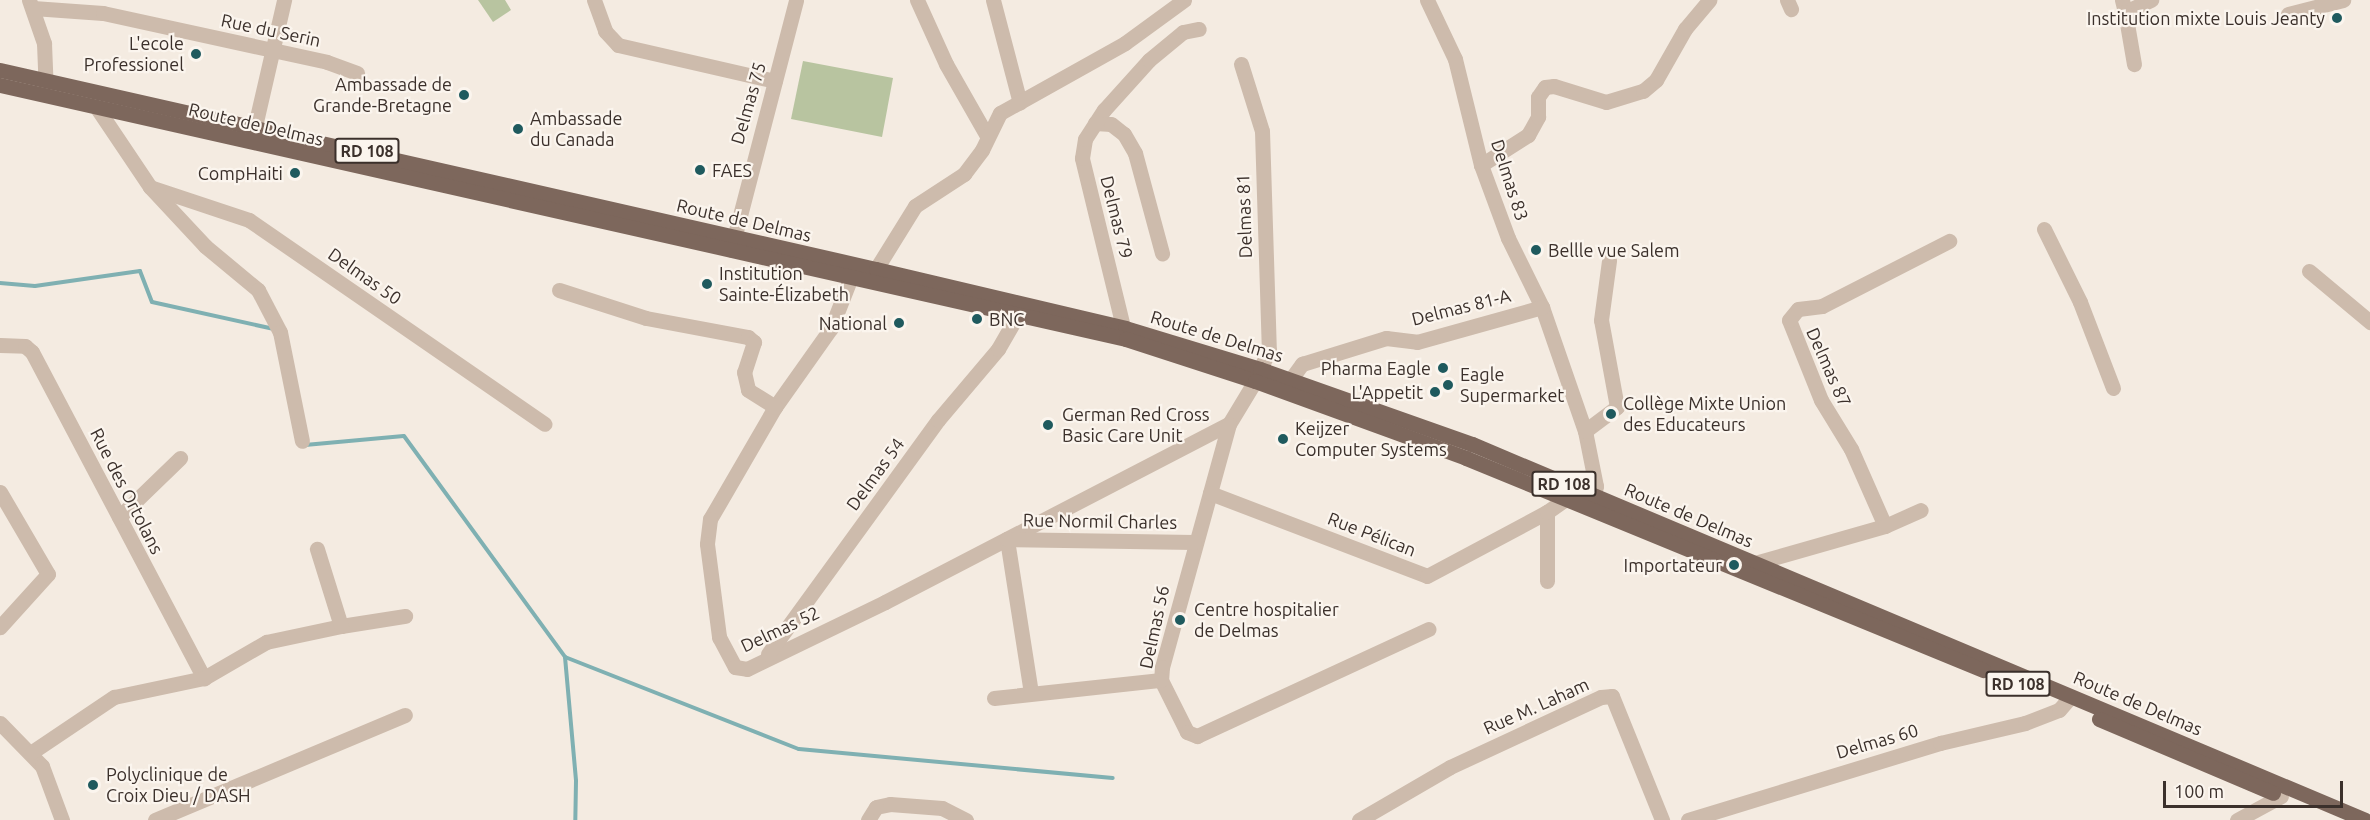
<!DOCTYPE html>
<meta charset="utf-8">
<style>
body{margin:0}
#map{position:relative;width:2370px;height:820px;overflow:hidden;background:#f4ebe1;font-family:Ubuntu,sans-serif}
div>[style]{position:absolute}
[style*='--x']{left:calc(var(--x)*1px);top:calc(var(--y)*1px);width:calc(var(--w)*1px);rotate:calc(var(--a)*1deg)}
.green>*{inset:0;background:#b8c4a0}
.stream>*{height:4px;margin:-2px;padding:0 2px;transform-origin:2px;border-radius:2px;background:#7fb0b2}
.minor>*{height:15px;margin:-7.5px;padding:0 7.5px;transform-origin:7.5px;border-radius:7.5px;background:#cdbbac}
.major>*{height:15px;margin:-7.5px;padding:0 7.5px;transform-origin:7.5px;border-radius:7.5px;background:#7d675c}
.dots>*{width:16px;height:16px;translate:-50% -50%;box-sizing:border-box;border:3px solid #fbf5ee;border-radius:50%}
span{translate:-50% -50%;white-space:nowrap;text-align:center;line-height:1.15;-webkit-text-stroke:4.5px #fbf5ee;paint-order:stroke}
.shield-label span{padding:2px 4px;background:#fbf5ee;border:2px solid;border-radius:4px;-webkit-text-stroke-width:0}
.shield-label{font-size:16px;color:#3b302b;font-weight:700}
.poi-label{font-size:18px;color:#3b302b}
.right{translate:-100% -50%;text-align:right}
.left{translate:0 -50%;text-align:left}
.street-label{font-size:18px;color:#3b302b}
.scale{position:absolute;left:2163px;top:781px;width:180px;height:27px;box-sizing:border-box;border:3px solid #3b302b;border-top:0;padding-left:8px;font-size:18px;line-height:21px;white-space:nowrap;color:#3b302b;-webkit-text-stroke:4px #fbf5ee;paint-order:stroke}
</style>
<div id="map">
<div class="green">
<div style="clip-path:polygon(478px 0,505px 0,511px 10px,493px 22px)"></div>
<div style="clip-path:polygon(803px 61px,893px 78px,882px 137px,791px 119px)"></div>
</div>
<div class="stream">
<div style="--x:0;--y:283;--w:35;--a:5"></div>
<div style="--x:35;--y:286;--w:106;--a:-8.1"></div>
<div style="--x:140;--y:271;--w:33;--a:69"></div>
<div style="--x:152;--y:302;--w:125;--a:12.5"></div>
<div style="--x:305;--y:445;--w:99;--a:-5.2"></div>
<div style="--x:404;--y:436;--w:273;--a:53.9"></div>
<div style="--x:565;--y:657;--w:124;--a:84.9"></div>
<div style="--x:576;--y:781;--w:39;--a:91"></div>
<div style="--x:565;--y:657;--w:251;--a:21.5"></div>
<div style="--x:799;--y:749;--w:315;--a:5.3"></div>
</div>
<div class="minor">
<div style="--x:29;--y:0;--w:46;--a:70.8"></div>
<div style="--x:44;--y:43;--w:50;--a:87.7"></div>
<div style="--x:594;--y:0;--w:33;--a:70"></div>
<div style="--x:605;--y:31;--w:19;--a:47"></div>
<div style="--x:618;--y:45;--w:161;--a:12.9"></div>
<div style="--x:917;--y:0;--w:70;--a:65.6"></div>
<div style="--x:946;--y:64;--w:83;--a:60.3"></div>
<div style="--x:993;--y:0;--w:106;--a:75.3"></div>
<div style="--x:1427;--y:0;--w:65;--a:64.6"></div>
<div style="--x:1455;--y:59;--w:109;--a:76.2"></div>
<div style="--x:1481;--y:165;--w:78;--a:69.7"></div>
<div style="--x:1508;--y:238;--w:77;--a:63.8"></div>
<div style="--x:1542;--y:307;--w:131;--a:70.9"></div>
<div style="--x:1585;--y:431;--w:56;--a:78.7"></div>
<div style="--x:1596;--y:486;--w:23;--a:103"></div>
<div style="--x:1787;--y:0;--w:10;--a:66"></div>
<div style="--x:2122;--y:0;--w:12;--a:76"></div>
<div style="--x:2125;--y:12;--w:29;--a:-25"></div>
<div style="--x:33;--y:8;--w:70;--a:4.1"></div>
<div style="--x:103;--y:13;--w:229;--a:12.3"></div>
<div style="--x:327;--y:62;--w:32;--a:20"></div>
<div style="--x:2125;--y:12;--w:53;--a:80.2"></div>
<div style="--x:2288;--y:14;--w:57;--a:-14.3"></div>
<div style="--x:1241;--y:64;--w:70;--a:72.6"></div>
<div style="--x:1262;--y:131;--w:219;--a:88.2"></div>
<div style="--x:1269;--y:350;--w:21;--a:115"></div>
<div style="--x:97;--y:108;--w:95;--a:56.1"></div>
<div style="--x:150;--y:187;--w:104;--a:18.4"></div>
<div style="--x:249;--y:220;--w:359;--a:34.6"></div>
<div style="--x:1095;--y:123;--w:16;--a:4"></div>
<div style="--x:1111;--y:124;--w:16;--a:38"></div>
<div style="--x:1124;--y:134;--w:22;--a:60"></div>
<div style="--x:1135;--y:153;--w:104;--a:74.9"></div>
<div style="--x:252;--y:139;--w:143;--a:-77"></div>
<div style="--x:1481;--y:165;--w:56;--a:-32.6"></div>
<div style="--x:1528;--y:135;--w:21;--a:-61"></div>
<div style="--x:1538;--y:117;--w:20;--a:-90"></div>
<div style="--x:1538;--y:97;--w:12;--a:-55"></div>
<div style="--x:1545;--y:87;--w:9;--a:-6"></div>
<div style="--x:1554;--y:86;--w:54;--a:17.1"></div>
<div style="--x:1606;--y:102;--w:39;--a:-17"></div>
<div style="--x:1643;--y:91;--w:17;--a:-40"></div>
<div style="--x:1656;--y:80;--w:59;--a:-60.4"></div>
<div style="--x:1685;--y:29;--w:38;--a:-50"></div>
<div style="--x:150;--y:187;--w:81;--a:47"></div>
<div style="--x:205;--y:246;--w:69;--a:39.7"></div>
<div style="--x:258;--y:290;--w:47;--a:62.4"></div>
<div style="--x:280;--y:332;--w:111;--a:78.6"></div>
<div style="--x:2044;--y:229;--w:81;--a:63.7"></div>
<div style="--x:2080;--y:302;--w:92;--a:69"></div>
<div style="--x:731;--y:250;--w:258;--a:-75.4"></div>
<div style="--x:2309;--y:271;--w:80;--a:39.9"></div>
<div style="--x:851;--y:277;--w:55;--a:111.4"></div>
<div style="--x:831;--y:328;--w:97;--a:125.3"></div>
<div style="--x:775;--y:407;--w:129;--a:120.1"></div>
<div style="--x:710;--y:519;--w:25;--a:97"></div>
<div style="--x:707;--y:544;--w:94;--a:82.6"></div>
<div style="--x:719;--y:637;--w:34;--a:62"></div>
<div style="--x:735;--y:667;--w:12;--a:9"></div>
<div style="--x:747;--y:669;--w:153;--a:-25.9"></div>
<div style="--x:885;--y:602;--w:387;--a:-27.4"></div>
<div style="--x:874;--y:280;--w:11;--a:-80"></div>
<div style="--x:876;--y:269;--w:74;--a:-58.2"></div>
<div style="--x:915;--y:206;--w:59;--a:-33.1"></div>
<div style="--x:964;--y:174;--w:30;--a:-53"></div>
<div style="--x:982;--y:150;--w:41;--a:-64.1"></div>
<div style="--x:1000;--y:113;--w:143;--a:-29.2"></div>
<div style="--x:1125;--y:43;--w:73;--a:-36.1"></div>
<div style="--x:559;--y:290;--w:91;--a:17.8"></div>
<div style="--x:646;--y:318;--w:104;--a:10.6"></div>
<div style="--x:748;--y:337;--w:8;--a:40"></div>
<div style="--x:754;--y:342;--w:32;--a:108"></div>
<div style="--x:744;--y:372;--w:18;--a:77"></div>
<div style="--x:748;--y:390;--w:32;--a:32"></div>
<div style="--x:1126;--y:339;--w:186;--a:-103.7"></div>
<div style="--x:1082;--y:158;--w:19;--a:-81"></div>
<div style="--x:1085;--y:139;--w:35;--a:-57"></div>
<div style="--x:1104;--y:110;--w:67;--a:-48"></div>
<div style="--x:1149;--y:60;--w:44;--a:-39.5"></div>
<div style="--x:1183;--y:32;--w:16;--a:-11"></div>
<div style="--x:0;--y:345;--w:25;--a:2"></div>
<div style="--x:25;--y:346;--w:9;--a:41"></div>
<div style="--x:32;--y:352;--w:369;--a:62.2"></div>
<div style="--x:1291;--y:379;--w:19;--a:-54"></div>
<div style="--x:1302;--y:364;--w:88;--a:-17.2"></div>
<div style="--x:1386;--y:338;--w:31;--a:7"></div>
<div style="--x:1417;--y:342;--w:130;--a:-15.6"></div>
<div style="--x:1255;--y:381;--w:50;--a:121.2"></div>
<div style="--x:1229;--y:424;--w:252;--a:105.4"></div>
<div style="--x:1162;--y:667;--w:13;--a:94"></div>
<div style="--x:1161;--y:680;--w:58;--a:63.4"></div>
<div style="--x:1187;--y:732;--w:11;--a:22"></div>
<div style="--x:1197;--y:736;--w:255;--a:-24.8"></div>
<div style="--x:1585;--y:431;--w:40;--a:-37"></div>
<div style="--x:1617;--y:407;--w:88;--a:-100.4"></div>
<div style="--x:1601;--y:320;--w:60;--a:-82.3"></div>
<div style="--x:0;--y:492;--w:95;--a:59.7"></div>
<div style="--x:48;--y:574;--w:72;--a:132.2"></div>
<div style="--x:1210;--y:493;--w:232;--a:20.9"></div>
<div style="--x:1427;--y:576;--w:136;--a:-28.1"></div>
<div style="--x:119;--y:517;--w:85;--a:-44"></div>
<div style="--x:1885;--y:526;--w:84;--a:-113.8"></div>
<div style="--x:1851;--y:449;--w:57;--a:-121.5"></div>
<div style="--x:1821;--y:400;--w:86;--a:-111.8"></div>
<div style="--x:1789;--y:320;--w:14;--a:-51"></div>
<div style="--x:1798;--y:309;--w:24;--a:-7"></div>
<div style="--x:1822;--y:306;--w:143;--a:-27.1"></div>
<div style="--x:1751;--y:571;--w:9;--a:-63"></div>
<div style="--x:1755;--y:563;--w:135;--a:-15.9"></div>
<div style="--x:1885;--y:526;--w:39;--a:-24"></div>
<div style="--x:1547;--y:581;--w:69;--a:-90"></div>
<div style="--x:1547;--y:512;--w:24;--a:-35"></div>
<div style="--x:341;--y:626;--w:65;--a:-8.9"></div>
<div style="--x:768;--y:654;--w:289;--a:-54"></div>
<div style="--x:938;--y:420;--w:93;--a:-49.8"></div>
<div style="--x:998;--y:349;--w:38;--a:-60"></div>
<div style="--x:1031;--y:693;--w:156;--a:-98.9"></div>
<div style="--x:1007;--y:539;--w:187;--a:0.9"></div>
<div style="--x:994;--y:698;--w:168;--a:-6.2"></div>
<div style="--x:0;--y:723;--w:60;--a:45.7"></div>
<div style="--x:42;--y:766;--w:58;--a:69.7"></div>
<div style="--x:32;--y:752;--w:99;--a:-33.9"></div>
<div style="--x:114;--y:697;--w:92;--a:-11.9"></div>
<div style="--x:204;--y:678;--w:72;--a:-30.1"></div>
<div style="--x:266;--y:642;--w:77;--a:-12"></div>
<div style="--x:341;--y:626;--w:81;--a:-107.3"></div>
<div style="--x:155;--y:820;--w:271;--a:-22.8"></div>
<div style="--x:868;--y:820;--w:15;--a:-58"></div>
<div style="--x:876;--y:807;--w:14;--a:-12"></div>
<div style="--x:890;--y:804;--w:52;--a:4.4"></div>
<div style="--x:942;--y:808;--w:27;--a:27"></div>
<div style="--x:1359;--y:820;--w:105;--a:-30.2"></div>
<div style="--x:1450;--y:767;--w:166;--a:-24.9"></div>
<div style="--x:1601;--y:697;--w:11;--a:-5"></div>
<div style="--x:1612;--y:696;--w:134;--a:68"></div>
<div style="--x:1688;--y:820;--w:264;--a:-17"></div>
<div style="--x:1940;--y:743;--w:87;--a:-13.2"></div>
<div style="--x:2025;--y:723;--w:36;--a:-21"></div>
<div style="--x:2059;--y:710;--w:18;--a:-49"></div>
<div style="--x:2237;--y:820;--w:50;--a:-28.6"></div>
</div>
<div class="major">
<div style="--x:0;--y:70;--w:898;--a:12.8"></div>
<div style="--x:876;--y:269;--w:256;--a:13.3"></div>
<div style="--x:1125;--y:328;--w:141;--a:16.9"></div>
<div style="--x:1260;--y:369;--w:225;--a:19.5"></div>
<div style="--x:1472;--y:444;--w:969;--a:22.83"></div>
<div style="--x:0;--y:85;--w:1154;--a:12.71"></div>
<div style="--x:1126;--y:339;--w:136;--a:18"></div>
<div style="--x:1255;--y:381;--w:225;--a:20"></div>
<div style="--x:1466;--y:458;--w:559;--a:22.3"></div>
<div style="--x:2099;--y:719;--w:189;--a:23"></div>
</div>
<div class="dots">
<div style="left:2337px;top:18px;background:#1f5a5e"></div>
<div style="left:196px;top:54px;background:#1f5a5e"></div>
<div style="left:464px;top:95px;background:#1f5a5e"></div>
<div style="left:518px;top:129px;background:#1f5a5e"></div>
<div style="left:700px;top:170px;background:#1f5a5e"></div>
<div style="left:295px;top:173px;background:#1f5a5e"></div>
<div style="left:1536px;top:250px;background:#1f5a5e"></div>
<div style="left:707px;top:284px;background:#1f5a5e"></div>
<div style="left:977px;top:319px;background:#1f5a5e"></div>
<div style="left:899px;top:323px;background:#1f5a5e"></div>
<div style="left:1443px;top:368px;background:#1f5a5e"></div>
<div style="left:1448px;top:385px;background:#1f5a5e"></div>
<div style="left:1435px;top:392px;background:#1f5a5e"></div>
<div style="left:1611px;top:414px;background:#1f5a5e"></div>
<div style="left:1048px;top:425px;background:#1f5a5e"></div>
<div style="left:1283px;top:439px;background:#1f5a5e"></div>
<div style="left:1734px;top:565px;background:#1f5a5e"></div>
<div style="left:1180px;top:620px;background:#1f5a5e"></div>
<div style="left:93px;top:785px;background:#1f5a5e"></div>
</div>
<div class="shield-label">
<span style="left:367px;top:151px">RD 108</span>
<span style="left:1564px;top:484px">RD 108</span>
<span style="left:2018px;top:684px">RD 108</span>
</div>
<div class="poi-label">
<span class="right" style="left:2325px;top:18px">Institution mixte Louis Jeanty</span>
<span class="right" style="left:184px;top:54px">L'ecole<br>Professionel</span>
<span class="right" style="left:452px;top:95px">Ambassade de<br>Grande-Bretagne</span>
<span class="left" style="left:530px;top:129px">Ambassade<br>du Canada</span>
<span class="left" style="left:712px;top:170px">FAES</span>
<span class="right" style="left:283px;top:173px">CompHaiti</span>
<span class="left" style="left:1548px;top:250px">Bellle vue Salem</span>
<span class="left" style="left:719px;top:284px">Institution<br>Sainte-Élizabeth</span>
<span class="left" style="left:989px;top:319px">BNC</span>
<span class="right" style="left:887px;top:323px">National</span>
<span class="right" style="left:1431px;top:368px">Pharma Eagle</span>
<span class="left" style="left:1460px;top:385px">Eagle<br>Supermarket</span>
<span class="right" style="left:1423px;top:392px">L'Appetit</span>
<span class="left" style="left:1623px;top:414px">Collège Mixte Union<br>des Educateurs</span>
<span class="left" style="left:1062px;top:425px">German Red Cross<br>Basic Care Unit</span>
<span class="left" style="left:1295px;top:439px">Keijzer<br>Computer Systems</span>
<span class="right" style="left:1722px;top:565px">Importateur</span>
<span class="left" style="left:1194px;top:620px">Centre hospitalier<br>de Delmas</span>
<span class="left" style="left:106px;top:785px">Polyclinique de<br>Croix Dieu / DASH</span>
</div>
<div class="street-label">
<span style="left:271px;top:30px;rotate:12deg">Rue du Serin</span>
<span style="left:748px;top:103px;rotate:-74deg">Delmas 75</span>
<span style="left:256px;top:124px;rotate:13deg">Route de Delmas</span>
<span style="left:1510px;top:180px;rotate:72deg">Delmas 83</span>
<span style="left:1244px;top:216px;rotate:-92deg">Delmas 81</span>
<span style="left:1117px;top:217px;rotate:76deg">Delmas 79</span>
<span style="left:744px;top:220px;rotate:13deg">Route de Delmas</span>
<span style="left:365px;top:276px;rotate:35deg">Delmas 50</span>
<span style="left:1461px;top:307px;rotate:-14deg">Delmas 81-A</span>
<span style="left:1217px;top:336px;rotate:17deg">Route de Delmas</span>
<span style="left:1829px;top:367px;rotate:66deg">Delmas 87</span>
<span style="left:875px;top:474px;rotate:-54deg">Delmas 54</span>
<span style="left:127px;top:491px;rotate:63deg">Rue des Ortolans</span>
<span style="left:1689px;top:515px;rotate:23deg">Route de Delmas</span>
<span style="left:1100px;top:521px;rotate:1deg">Rue Normil Charles</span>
<span style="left:1372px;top:534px;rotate:21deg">Rue Pélican</span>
<span style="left:1154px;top:627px;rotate:-78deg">Delmas 56</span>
<span style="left:780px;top:629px;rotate:-25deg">Delmas 52</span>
<span style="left:2138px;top:703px;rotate:23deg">Route de Delmas</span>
<span style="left:1536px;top:706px;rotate:-24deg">Rue M. Laham</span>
<span style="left:1877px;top:741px;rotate:-16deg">Delmas 60</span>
</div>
<div class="scale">100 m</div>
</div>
